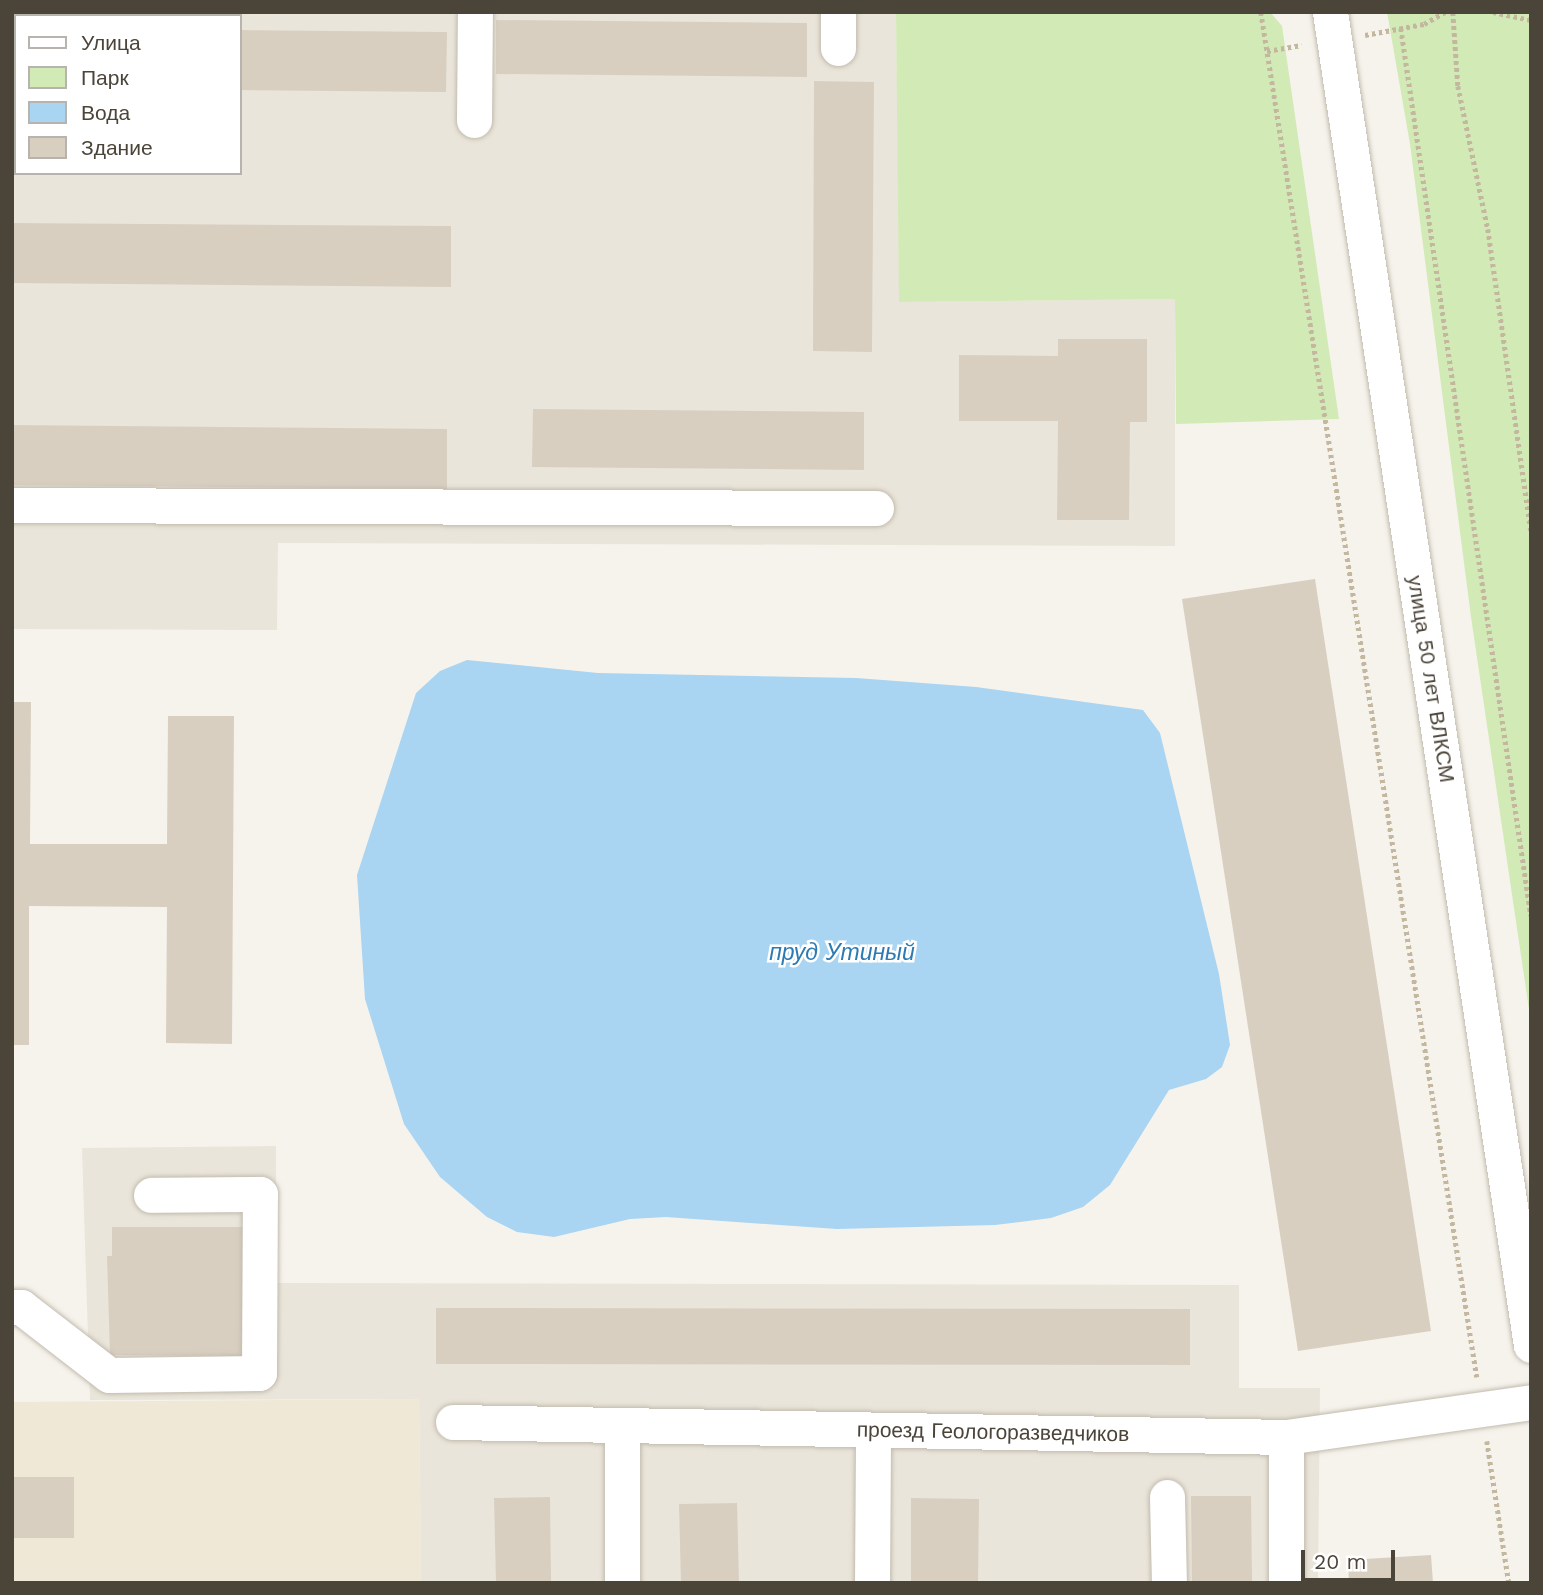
<!DOCTYPE html>
<meta charset="utf-8">
<style>
body{margin:0}
#map{position:relative;width:1543px;height:1595px;overflow:hidden;background:#f6f3ec;font-family:"Work Sans",sans-serif}
div>[style]{position:absolute}
[style*='--x']{left:calc(var(--x)*1px);top:calc(var(--y)*1px);width:calc(var(--w)*1px);rotate:calc(var(--a)*1deg)}
.residential>*{inset:0;background:#eae5da}
.education>*{inset:0;background:#efe8d6}
.green>*{inset:0;background:#d2eab5}
.water>*{inset:0;background:#a9d4f2}
.building>*{inset:0;background:#d8cfc1}
.path>*{height:4.5px;margin-top:-2.25px;transform-origin:0;background:repeating-linear-gradient(90deg,#c4b79f 0 3.5px,transparent 0 7px)}
.roads{filter:drop-shadow(0 0 2px #c2bbae) drop-shadow(0 0 2px #c2bbae)}
.minor>*{height:35px;margin:-17.5px;padding:0 17.5px;transform-origin:17.5px;border-radius:17.5px;background:#fff}
span{translate:-50% -50%;white-space:nowrap;text-align:center;line-height:1.15;-webkit-text-stroke:5px #fff;paint-order:stroke}
.street-label{font-size:21px;color:#4b4439}
.water-label{font-size:23px;color:#2e7ab2;font-style:italic}
.frame{position:absolute;inset:0;border:14px solid #4b4439;pointer-events:none}
.legend{position:absolute;left:14px;top:14px;width:228px;height:161px;box-sizing:border-box;background:#fff;border:2px solid #b7b4b0;margin:0;padding:9px 12px;list-style:none;font-size:21px;color:#4b4439}
.legend li{display:flex;align-items:center;gap:14px;height:35px}
.legend b{width:35px;border:2px solid #b7b4b0}
.scale{position:absolute;left:1301px;top:1550px;width:94px;height:32px;box-sizing:border-box;border:4px solid #4b4439;border-top:0;padding-left:9px;font-size:21px;line-height:24px;white-space:nowrap;color:#4b4439;-webkit-text-stroke:5px #fff;paint-order:stroke}
</style>
<div id="map">
<div class="residential">
<div style="clip-path:polygon(evenodd,12px 12px,896px 12px,900px 302px,1175px 299px,1175px 546px,278px 543px,277px 630px,12px 629px,12px 12px,16px 16px,240px 16px,240px 173px,16px 173px,16px 16px)"></div>
<div style="clip-path:polygon(276px 1146px,276px 1283px,1239px 1285px,1239px 1388px,1320px 1388px,1318px 1583px,421px 1583px,419px 1399px,90px 1400px,82px 1148px)"></div>
</div>
<div class="education">
<div style="clip-path:polygon(419px 1399px,421px 1583px,12px 1583px,12px 1402px)"></div>
</div>
<div class="green">
<div style="clip-path:polygon(896px 12px,1270px 12px,1282px 26px,1339px 419px,1176px 424px,1175px 299px,899px 302px)"></div>
<div style="clip-path:polygon(1387px 12px,1530px 12px,1531px 1023px,1471px 617px,1410px 144px)"></div>
</div>
<div class="water">
<div style="clip-path:polygon(467px 660px,598px 673px,856px 678px,976px 687px,1143px 710px,1160px 733px,1219px 974px,1230px 1045px,1222px 1067px,1206px 1079px,1169px 1090px,1110px 1185px,1083px 1207px,1051px 1218px,995px 1225px,837px 1229px,666px 1217px,630px 1219px,554px 1237px,517px 1232px,487px 1217px,440px 1177px,404px 1124px,365px 999px,357px 875px,416px 693px,440px 671px)"></div>
</div>
<div class="building">
<div style="clip-path:polygon(496px 20px,807px 23px,807px 77px,496px 74px)"></div>
<div style="clip-path:polygon(12px 28px,16px 28px,16px 89px,12px 88px)"></div>
<div style="clip-path:polygon(240px 30px,447px 32px,446px 92px,240px 90px)"></div>
<div style="clip-path:polygon(814px 81px,874px 82px,872px 352px,813px 351px)"></div>
<div style="clip-path:polygon(12px 223px,451px 226px,451px 287px,12px 283px)"></div>
<div style="clip-path:polygon(1058px 339px,1147px 339px,1147px 422px,1130px 422px,1129px 520px,1057px 520px,1058px 421px,959px 421px,959px 355px,1058px 356px)"></div>
<div style="clip-path:polygon(533px 409px,864px 412px,864px 470px,532px 467px)"></div>
<div style="clip-path:polygon(12px 425px,447px 429px,447px 489px,12px 485px)"></div>
<div style="clip-path:polygon(1315px 579px,1431px 1331px,1298px 1351px,1182px 599px)"></div>
<div style="clip-path:polygon(12px 702px,31px 702px,30px 844px,167px 844px,168px 716px,234px 716px,232px 1044px,166px 1043px,167px 907px,29px 906px,29px 1045px,12px 1045px)"></div>
<div style="clip-path:polygon(112px 1227px,243px 1227px,243px 1356px,110px 1355px,107px 1256px,112px 1256px)"></div>
<div style="clip-path:polygon(436px 1308px,1190px 1309px,1190px 1365px,436px 1364px)"></div>
<div style="clip-path:polygon(12px 1477px,74px 1477px,74px 1538px,12px 1538px)"></div>
<div style="clip-path:polygon(1191px 1496px,1251px 1496px,1252px 1583px,1192px 1583px)"></div>
<div style="clip-path:polygon(550px 1497px,551px 1583px,496px 1583px,494px 1498px)"></div>
<div style="clip-path:polygon(911px 1498px,979px 1499px,978px 1583px,911px 1583px)"></div>
<div style="clip-path:polygon(737px 1503px,739px 1583px,681px 1583px,679px 1504px)"></div>
<div style="clip-path:polygon(1431px 1555px,1433px 1583px,1349px 1583px,1348px 1560px)"></div>
</div>
<div class="path">
<div style="--x:1261;--y:12;--w:1382;--a:81.01"></div>
<div style="--x:1453;--y:12;--w:74;--a:86.1"></div>
<div style="--x:1458;--y:86;--w:146;--a:78.2"></div>
<div style="--x:1488;--y:229;--w:306;--a:81.9"></div>
<div style="--x:1493;--y:12;--w:39;--a:12"></div>
<div style="--x:1401;--y:28;--w:897;--a:81.67"></div>
<div style="--x:1365;--y:35;--w:60;--a:-10.6"></div>
<div style="--x:1424;--y:24;--w:24;--a:-30"></div>
<div style="--x:1267;--y:51;--w:35;--a:-10"></div>
<div style="--x:1487;--y:1441;--w:144;--a:81.2"></div>
</div>
<div class="roads">
<div class="minor">
<div style="--x:838;--y:12;--w:36;--a:90"></div>
<div style="--x:1330;--y:12;--w:1348;--a:81.43"></div>
<div style="--x:474;--y:120;--w:108;--a:-89.5"></div>
<div style="--x:12;--y:505;--w:864;--a:0.2"></div>
<div style="--x:12;--y:1307;--w:9;--a:0"></div>
<div style="--x:21;--y:1307;--w:111;--a:37.7"></div>
<div style="--x:109;--y:1375;--w:150;--a:-0.8"></div>
<div style="--x:259;--y:1373;--w:179;--a:-89.7"></div>
<div style="--x:260;--y:1194;--w:109;--a:179.5"></div>
<div style="--x:453;--y:1422;--w:833;--a:1.03"></div>
<div style="--x:1286;--y:1437;--w:247;--a:-8.1"></div>
<div style="--x:1167;--y:1497;--w:86;--a:88.7"></div>
<div style="--x:622;--y:1583;--w:158;--a:-90"></div>
<div style="--x:872;--y:1583;--w:153;--a:-89.6"></div>
<div style="--x:1286;--y:1583;--w:146;--a:-90"></div>
</div>
</div>
<div class="street-label">
<span style="left:1431px;top:679px;rotate:81deg">улица 50 лет ВЛКСМ</span>
<span style="left:993px;top:1432px;rotate:1deg">проезд Геологоразведчиков</span>
</div>
<div class="water-label">
<span style="left:842px;top:953px">пруд Утиный</span>
</div>
<div class="frame"></div>
<ul class="legend">
<li><b style="height:9px;background:#fff"></b>Улица</li>
<li><b style="height:19px;background:#d2eab5"></b>Парк</li>
<li><b style="height:19px;background:#a9d4f2"></b>Вода</li>
<li><b style="height:19px;background:#d8cfc1"></b>Здание</li>
</ul>
<div class="scale">20 m</div>
</div>
